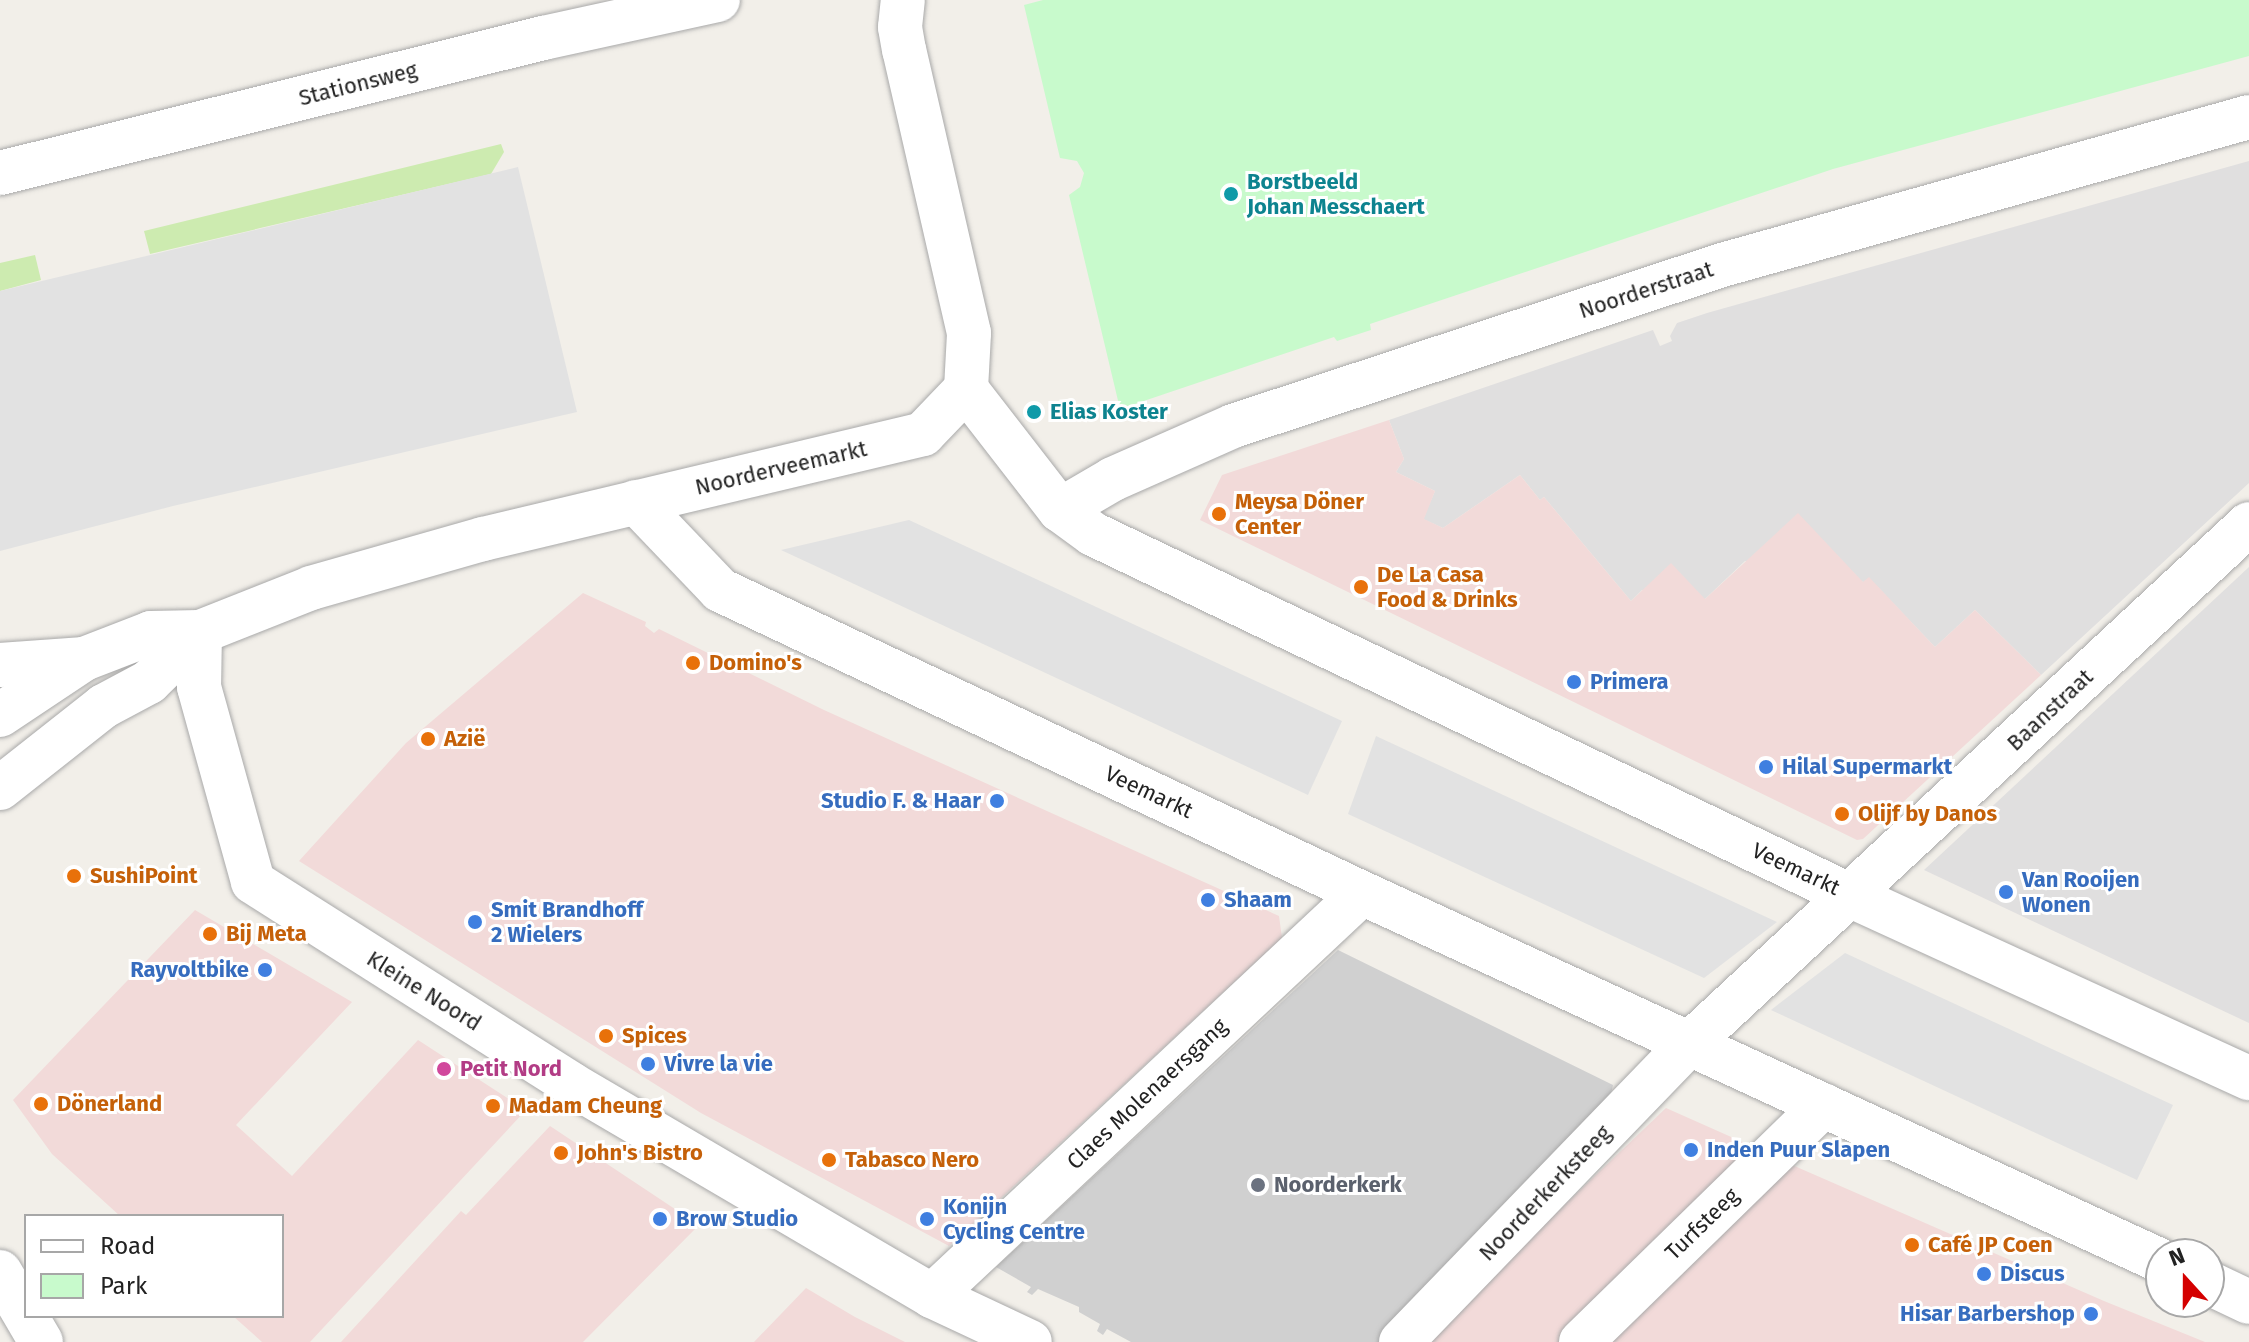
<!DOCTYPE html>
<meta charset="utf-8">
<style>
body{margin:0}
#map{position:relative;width:2249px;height:1342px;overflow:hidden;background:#f2efe9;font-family:"Fira Sans",sans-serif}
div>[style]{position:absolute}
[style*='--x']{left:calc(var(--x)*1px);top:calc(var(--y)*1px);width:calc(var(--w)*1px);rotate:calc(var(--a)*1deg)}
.residential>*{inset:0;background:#e0dfdf}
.commercial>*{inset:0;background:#f2dad9}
.religious>*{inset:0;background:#d0d0d0}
.grass>*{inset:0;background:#cdebb0}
.park>*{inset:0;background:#c8facc}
.parking>*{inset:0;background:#e2e2e2}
.roads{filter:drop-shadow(0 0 2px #a9a9a9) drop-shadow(0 0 2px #a9a9a9)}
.pedestrian>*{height:44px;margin:-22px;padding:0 22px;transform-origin:22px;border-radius:22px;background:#fff}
.minor>*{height:44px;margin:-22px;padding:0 22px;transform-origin:22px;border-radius:22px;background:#fff}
.tertiary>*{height:44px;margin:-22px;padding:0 22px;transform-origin:22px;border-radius:22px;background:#fff}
.dots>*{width:22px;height:22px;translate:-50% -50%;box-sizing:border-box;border:4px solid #fff;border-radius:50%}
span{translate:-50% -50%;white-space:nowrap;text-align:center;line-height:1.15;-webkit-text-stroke:6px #fff;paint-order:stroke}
.street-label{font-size:22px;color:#222}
.culture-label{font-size:22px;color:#0d838f;font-weight:700}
.left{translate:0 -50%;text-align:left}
.food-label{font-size:22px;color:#c56008;font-weight:700}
.shop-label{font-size:22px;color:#366cbe;font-weight:700}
.right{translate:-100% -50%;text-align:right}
.hotel-label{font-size:22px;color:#b23c85;font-weight:700}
.worship-label{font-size:22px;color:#5b616d;font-weight:700}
.legend{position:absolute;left:24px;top:1214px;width:260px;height:104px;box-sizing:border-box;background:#fff;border:2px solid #a7a7a7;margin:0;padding:10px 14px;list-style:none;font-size:24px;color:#222}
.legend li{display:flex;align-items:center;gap:16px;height:40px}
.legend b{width:40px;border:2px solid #a7a7a7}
.north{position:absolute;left:2145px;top:1238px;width:80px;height:80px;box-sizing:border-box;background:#fff;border:2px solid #a7a7a7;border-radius:50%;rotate:339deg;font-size:22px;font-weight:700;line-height:32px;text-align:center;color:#222}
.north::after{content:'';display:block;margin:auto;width:28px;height:36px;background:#d40000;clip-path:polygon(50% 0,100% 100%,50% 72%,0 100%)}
</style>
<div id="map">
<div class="residential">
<div style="clip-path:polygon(2249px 161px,2249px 483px,2041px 675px,1975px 610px,1935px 647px,1869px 578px,1864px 582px,1745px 561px,1705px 599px,1642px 590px,1631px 601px,1544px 497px,1540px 500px,1520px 475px,1443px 528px,1423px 519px,1435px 491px,1396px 472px,1404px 459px,1389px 420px,1653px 330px,1660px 346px,1672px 341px,1670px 336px,1677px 323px,1707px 313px)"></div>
<div style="clip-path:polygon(2249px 567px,2249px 1023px,1924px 870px)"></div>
</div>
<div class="commercial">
<div style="clip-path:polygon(1389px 420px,1404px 459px,1396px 472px,1435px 491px,1424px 519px,1443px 528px,1520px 475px,1540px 500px,1544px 497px,1631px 601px,1671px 563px,1705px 599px,1798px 513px,1863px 582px,1869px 577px,1935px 647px,1975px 610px,2041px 675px,1863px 839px,1857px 840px,1200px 520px,1222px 475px)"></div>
<div style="clip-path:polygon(583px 593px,646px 622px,645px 626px,654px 633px,659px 629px,824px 710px,1279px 916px,1282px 938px,949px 1246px,701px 1113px,299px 861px,406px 743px)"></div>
<div style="clip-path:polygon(195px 910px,352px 1002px,236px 1125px,292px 1176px,418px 1040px,526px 1110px,310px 1342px,262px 1342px,233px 1316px,282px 1316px,282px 1216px,120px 1216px,52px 1154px,13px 1100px)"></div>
<div style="clip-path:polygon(1666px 1108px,1765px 1152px,1567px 1342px,1421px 1342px)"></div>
<div style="clip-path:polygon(550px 1126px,699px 1225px,583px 1342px,341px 1342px,461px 1211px,466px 1215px)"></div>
<div style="clip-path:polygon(1783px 1161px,2104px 1301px,2205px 1342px,1592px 1342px)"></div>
<div style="clip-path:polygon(806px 1288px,855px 1317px,905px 1342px,754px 1342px)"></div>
</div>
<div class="religious">
<div style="clip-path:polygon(1338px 950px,1613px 1085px,1606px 1115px,1385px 1342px,1131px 1342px,1107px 1329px,1103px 1335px,1097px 1331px,1100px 1324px,1079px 1312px,1079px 1307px,1038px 1289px,1032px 1295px,1027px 1292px,1031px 1287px,996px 1267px)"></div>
</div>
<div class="grass">
<div style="clip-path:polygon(501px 144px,504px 152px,491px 174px,150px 254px,144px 231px)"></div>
<div style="clip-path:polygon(35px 255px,41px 280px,0 291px,0 263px)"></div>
</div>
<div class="park">
<div style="clip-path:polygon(1043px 0,2249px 0,2249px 56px,1833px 169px,1370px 324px,1371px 330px,1337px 341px,1334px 337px,1120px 409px,1069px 195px,1080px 187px,1084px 173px,1077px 161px,1060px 158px,1024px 5px)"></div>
</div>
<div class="parking">
<div style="clip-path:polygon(518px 167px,577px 412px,173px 506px,0 551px,0 291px)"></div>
<div style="clip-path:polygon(909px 520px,1342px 721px,1308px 795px,781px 550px)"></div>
<div style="clip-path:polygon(1376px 736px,1777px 922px,1704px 978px,1348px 814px)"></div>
<div style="clip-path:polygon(1845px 953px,2173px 1105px,2137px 1180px,1771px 1010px)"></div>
</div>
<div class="roads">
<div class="pedestrian">
<div style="--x:200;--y:632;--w:55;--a:91"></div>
<div style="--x:199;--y:687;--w:202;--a:74.5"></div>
<div style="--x:253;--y:882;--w:377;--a:32.4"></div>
<div style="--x:571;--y:1084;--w:419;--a:30.4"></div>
<div style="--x:932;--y:1296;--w:108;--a:25.1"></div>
<div style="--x:932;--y:1296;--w:589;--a:-43.14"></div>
<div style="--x:1401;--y:1342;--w:414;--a:-46"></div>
<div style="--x:1581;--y:1342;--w:339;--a:-44.3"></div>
</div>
<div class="minor">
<div style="--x:0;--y:173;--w:560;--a:-13.96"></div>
<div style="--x:543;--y:38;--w:179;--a:-12.3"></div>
<div style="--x:966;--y:389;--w:153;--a:52.2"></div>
<div style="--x:1060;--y:510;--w:41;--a:36"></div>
<div style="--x:1093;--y:534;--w:840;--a:25.53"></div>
<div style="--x:1851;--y:896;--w:438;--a:24.6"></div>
<div style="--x:636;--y:502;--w:122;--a:46.3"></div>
<div style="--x:720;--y:590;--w:710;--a:25.27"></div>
<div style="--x:1362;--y:893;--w:880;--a:24.73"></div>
<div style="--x:1060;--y:510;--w:61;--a:-30.3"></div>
<div style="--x:1113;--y:479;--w:131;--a:-23.8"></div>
<div style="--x:1233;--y:426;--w:515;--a:-18.22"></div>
<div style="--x:1722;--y:265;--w:547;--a:-15.69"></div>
<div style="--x:1689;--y:1044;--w:764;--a:-42.88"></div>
<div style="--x:2209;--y:1283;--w:44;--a:25.4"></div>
</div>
<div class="tertiary">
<div style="--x:0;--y:665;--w:81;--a:-4.2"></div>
<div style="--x:0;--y:715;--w:101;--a:-33.7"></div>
<div style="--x:84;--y:659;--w:72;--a:-21.2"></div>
<div style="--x:151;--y:633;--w:49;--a:-1.2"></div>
<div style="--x:200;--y:632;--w:119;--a:-21.6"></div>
<div style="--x:311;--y:588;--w:179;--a:-15.9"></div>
<div style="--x:483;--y:539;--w:452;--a:-13.4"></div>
<div style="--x:923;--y:434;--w:62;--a:-46.3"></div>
<div style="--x:966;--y:389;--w:56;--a:-86.9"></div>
<div style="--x:969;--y:333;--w:290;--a:-102.9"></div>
<div style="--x:904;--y:50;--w:23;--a:-100"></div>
<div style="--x:900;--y:27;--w:27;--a:-84"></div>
<div style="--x:0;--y:788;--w:132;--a:-38.3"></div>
<div style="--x:104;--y:706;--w:51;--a:-28.1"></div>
<div style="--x:149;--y:682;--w:71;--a:-44.4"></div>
<div style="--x:0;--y:1272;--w:81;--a:59.6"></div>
</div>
</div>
<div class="dots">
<div style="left:1231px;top:194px;background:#0f9aa8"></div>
<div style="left:1034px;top:412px;background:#0f9aa8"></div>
<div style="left:1219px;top:514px;background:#e8710a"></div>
<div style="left:1361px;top:587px;background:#e8710a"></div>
<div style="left:693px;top:663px;background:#e8710a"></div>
<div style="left:1574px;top:682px;background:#3f7fe0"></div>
<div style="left:428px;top:739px;background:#e8710a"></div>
<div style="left:1766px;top:767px;background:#3f7fe0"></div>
<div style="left:997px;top:801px;background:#3f7fe0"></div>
<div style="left:1842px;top:814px;background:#e8710a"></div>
<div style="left:74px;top:876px;background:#e8710a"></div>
<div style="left:2006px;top:892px;background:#3f7fe0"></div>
<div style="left:1208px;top:900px;background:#3f7fe0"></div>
<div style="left:475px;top:922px;background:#3f7fe0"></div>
<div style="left:210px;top:934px;background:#e8710a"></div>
<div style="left:265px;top:970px;background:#3f7fe0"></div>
<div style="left:606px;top:1036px;background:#e8710a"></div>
<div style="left:648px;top:1064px;background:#3f7fe0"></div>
<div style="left:444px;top:1069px;background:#d1479c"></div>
<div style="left:41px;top:1104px;background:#e8710a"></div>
<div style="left:493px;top:1106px;background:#e8710a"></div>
<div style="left:1691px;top:1150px;background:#3f7fe0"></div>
<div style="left:561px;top:1153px;background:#e8710a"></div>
<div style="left:829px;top:1160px;background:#e8710a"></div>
<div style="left:1258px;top:1185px;background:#6b7280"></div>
<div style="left:660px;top:1219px;background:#3f7fe0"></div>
<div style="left:927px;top:1219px;background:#3f7fe0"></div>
<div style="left:1912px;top:1245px;background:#e8710a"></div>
<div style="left:1984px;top:1274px;background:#3f7fe0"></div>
<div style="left:2091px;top:1314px;background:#3f7fe0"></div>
</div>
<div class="street-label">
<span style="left:358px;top:84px;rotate:-14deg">Stationsweg</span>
<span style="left:1646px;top:290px;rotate:-18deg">Noorderstraat</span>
<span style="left:781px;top:468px;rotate:-13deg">Noorderveemarkt</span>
<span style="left:2050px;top:710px;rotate:-43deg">Baanstraat</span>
<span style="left:1149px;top:792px;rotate:25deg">Veemarkt</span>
<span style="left:1796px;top:869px;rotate:25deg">Veemarkt</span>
<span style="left:424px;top:991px;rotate:32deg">Kleine Noord</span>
<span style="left:1147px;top:1094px;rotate:-43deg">Claes Molenaersgang</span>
<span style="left:1545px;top:1193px;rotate:-46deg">Noorderkerksteeg</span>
<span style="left:1702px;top:1224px;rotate:-44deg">Turfsteeg</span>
</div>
<div class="culture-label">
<span class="left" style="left:1247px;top:194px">Borstbeeld<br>Johan Messchaert</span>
<span class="left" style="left:1050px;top:412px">Elias Koster</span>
</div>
<div class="food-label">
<span class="left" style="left:1235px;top:514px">Meysa Döner<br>Center</span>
<span class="left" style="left:1377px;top:587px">De La Casa<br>Food &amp; Drinks</span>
<span class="left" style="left:709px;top:663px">Domino's</span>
<span class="left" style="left:444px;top:739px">Azië</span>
<span class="left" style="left:1858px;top:814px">Olijf by Danos</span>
<span class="left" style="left:90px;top:876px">SushiPoint</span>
<span class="left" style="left:226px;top:934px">Bij Meta</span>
<span class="left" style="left:622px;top:1036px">Spices</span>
<span class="left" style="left:57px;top:1104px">Dönerland</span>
<span class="left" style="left:509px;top:1106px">Madam Cheung</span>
<span class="left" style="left:577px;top:1153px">John's Bistro</span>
<span class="left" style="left:845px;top:1160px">Tabasco Nero</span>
<span class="left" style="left:1928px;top:1245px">Café JP Coen</span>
</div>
<div class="shop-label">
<span class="left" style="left:1590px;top:682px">Primera</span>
<span class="left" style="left:1782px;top:767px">Hilal Supermarkt</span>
<span class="right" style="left:981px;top:801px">Studio F. &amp; Haar</span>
<span class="left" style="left:2022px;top:892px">Van Rooijen<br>Wonen</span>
<span class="left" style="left:1224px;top:900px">Shaam</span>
<span class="left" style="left:491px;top:922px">Smit Brandhoff<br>2 Wielers</span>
<span class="right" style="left:249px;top:970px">Rayvoltbike</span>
<span class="left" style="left:664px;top:1064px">Vivre la vie</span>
<span class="left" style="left:1707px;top:1150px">Inden Puur Slapen</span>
<span class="left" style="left:943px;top:1219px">Konijn<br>Cycling Centre</span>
<span class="left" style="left:676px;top:1219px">Brow Studio</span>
<span class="left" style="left:2000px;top:1274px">Discus</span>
<span class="right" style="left:2075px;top:1314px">Hisar Barbershop</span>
</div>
<div class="hotel-label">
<span class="left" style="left:460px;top:1069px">Petit Nord</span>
</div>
<div class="worship-label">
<span class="left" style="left:1274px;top:1185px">Noorderkerk</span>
</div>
<ul class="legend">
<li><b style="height:10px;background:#fff"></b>Road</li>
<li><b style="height:22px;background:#c8facc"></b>Park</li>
</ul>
<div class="north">N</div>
</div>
